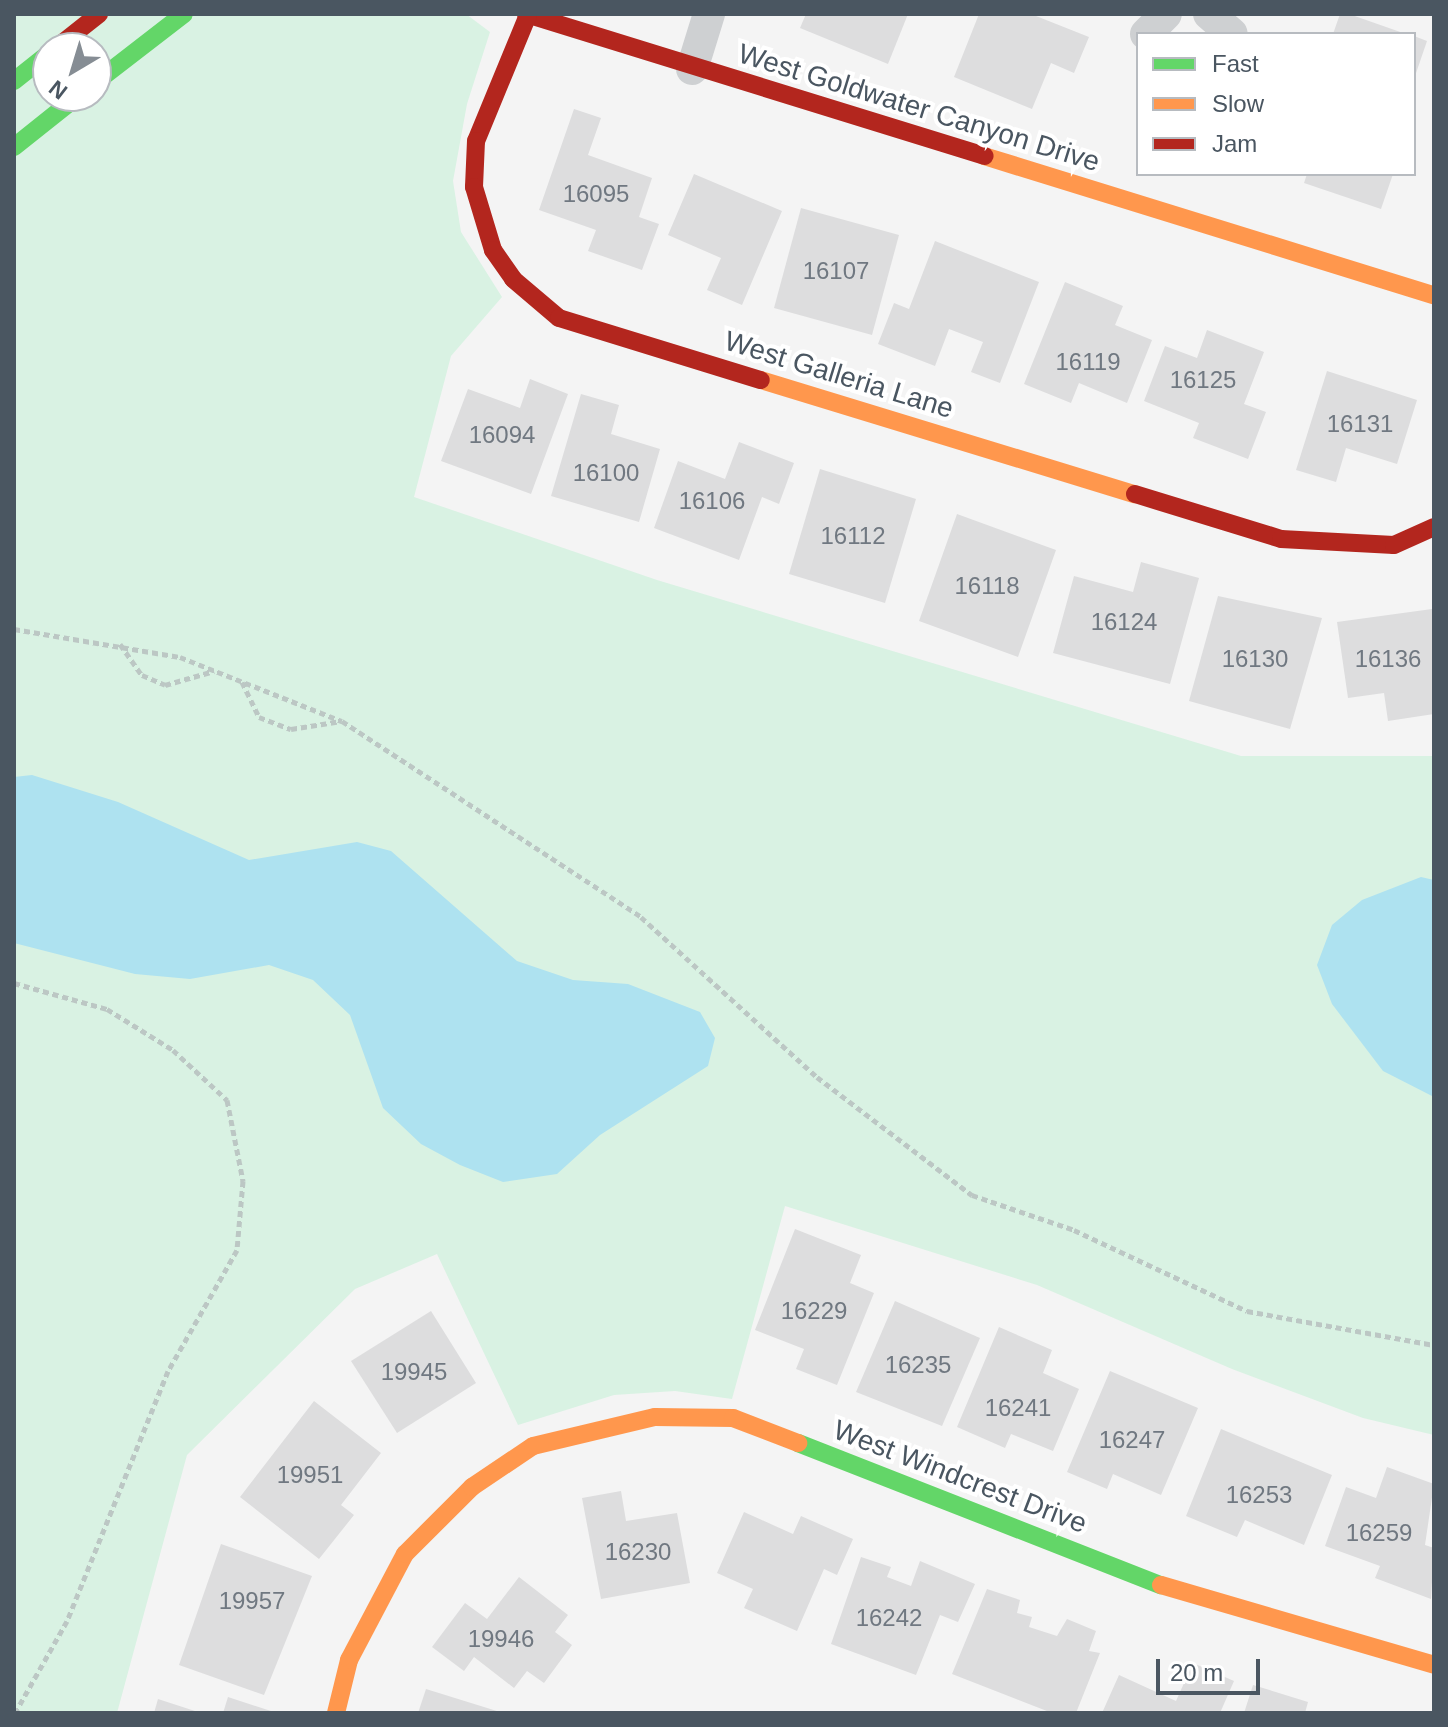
<!DOCTYPE html>
<style>
body{margin:0}
#map{position:relative;width:1448px;height:1727px;overflow:hidden;background:#f4f4f4;font-family:Helvetica,sans-serif}
div>[style]{position:absolute}
[style*='--x']{left:calc(var(--x)*1px);top:calc(var(--y)*1px);width:calc(var(--w)*1px);rotate:calc(var(--a)*1deg)}
.green>*{inset:0;background:#d9f2e3}
.water>*{inset:0;background:#aee2f0}
.building>*{inset:0;background:#ddddde}
.path>*{height:5px;margin-top:-2.5px;transform-origin:0;background:repeating-linear-gradient(90deg,#bcc7c4 0 6px,transparent 0 10px)}
.street>*{height:32px;margin:-16px;padding:0 16px;transform-origin:16px;border-radius:16px;background:#ced0d2}
.fast>*{height:18px;margin:-9px;padding:0 9px;transform-origin:9px;border-radius:9px;background:#63d668}
.slow>*{height:18px;margin:-9px;padding:0 9px;transform-origin:9px;border-radius:9px;background:#ff974d}
.jam>*{height:18px;margin:-9px;padding:0 9px;transform-origin:9px;border-radius:9px;background:#b3261e}
span{translate:-50% -50%;white-space:nowrap;text-align:center;line-height:1.15;-webkit-text-stroke:8px #fff;paint-order:stroke}
.number-label{font-size:24px;color:#707881}
.number-label span{-webkit-text-stroke-width:0}
.street-label{font-size:28px;color:#4a5661}
.frame{position:absolute;inset:0;border:16px solid #4a5661;pointer-events:none}
.legend{position:absolute;left:1136px;top:32px;width:280px;height:144px;box-sizing:border-box;background:#fff;border:2px solid #b7bbc0;margin:0;padding:10px 14px;list-style:none;font-size:24px;color:#4a5661}
.legend li{display:flex;align-items:center;gap:16px;height:40px}
.legend b{width:40px;border:2px solid #b7bbc0}
.north{position:absolute;left:32px;top:32px;width:80px;height:80px;box-sizing:border-box;background:#fff;border:2px solid #b7bbc0;border-radius:50%;rotate:218deg;font-size:22px;font-weight:700;line-height:32px;text-align:center;color:#4a5661}
.north::after{content:'';display:block;margin:auto;width:28px;height:36px;background:#868d94;clip-path:polygon(50% 0,100% 100%,50% 72%,0 100%)}
.scale{position:absolute;left:1156px;top:1659px;width:104px;height:36px;box-sizing:border-box;border:4px solid #4a5661;border-top:0;padding-left:10px;font-size:24px;line-height:28px;white-space:nowrap;color:#4a5661;-webkit-text-stroke:6px #fff;paint-order:stroke}
</style>
<div id="map">
<div class="green">
<div style="clip-path:polygon(evenodd,14px 14px,466px 14px,490px 32px,467px 104px,453px 181px,461px 232px,502px 297px,451px 356px,414px 497px,657px 580px,1241px 756px,1434px 756px,1434px 1435px,1363px 1418px,1232px 1369px,1037px 1285px,785px 1206px,732px 1399px,675px 1391px,614px 1395px,518px 1425px,437px 1254px,355px 1289px,187px 1455px,117px 1713px,14px 1713px,14px 14px,48px 48px,96px 48px,96px 96px,48px 96px,48px 48px)"></div>
</div>
<div class="water">
<div style="clip-path:polygon(32px 775px,118px 802px,249px 860px,357px 842px,391px 851px,517px 961px,573px 980px,628px 984px,700px 1012px,715px 1038px,708px 1066px,600px 1135px,557px 1174px,503px 1182px,460px 1165px,421px 1144px,383px 1108px,350px 1015px,313px 980px,269px 965px,190px 979px,135px 974px,14px 943px,14px 777px)"></div>
<div style="clip-path:polygon(1421px 877px,1434px 880px,1434px 1097px,1383px 1071px,1332px 1004px,1317px 965px,1332px 925px,1362px 900px)"></div>
</div>
<div class="building">
<div style="clip-path:polygon(806px 14px,908px 14px,888px 64px,800px 28px)"></div>
<div style="clip-path:polygon(979px 14px,1031px 14px,1089px 37px,1074px 73px,1051px 63px,1032px 109px,954px 77px)"></div>
<div style="clip-path:polygon(1340px 14px,1349px 14px,1406px 34px,1333px 34px)"></div>
<div style="clip-path:polygon(1414px 36px,1427px 41px,1414px 79px)"></div>
<div style="clip-path:polygon(574px 109px,601px 118px,588px 155px,652px 178px,639px 217px,659px 224px,642px 270px,588px 251px,596px 230px,539px 210px)"></div>
<div style="clip-path:polygon(694px 174px,782px 211px,742px 305px,707px 290px,721px 258px,668px 235px)"></div>
<div style="clip-path:polygon(1307px 174px,1393px 174px,1381px 209px,1304px 183px)"></div>
<div style="clip-path:polygon(801px 208px,899px 235px,872px 335px,774px 308px)"></div>
<div style="clip-path:polygon(935px 241px,1039px 282px,1000px 383px,971px 372px,983px 342px,949px 329px,935px 366px,878px 344px,894px 303px,909px 309px)"></div>
<div style="clip-path:polygon(1065px 282px,1123px 306px,1115px 325px,1152px 340px,1127px 403px,1079px 383px,1071px 403px,1024px 384px)"></div>
<div style="clip-path:polygon(1207px 330px,1264px 352px,1244px 404px,1266px 412px,1248px 459px,1193px 438px,1199px 423px,1144px 401px,1165px 346px,1197px 358px)"></div>
<div style="clip-path:polygon(1327px 371px,1417px 400px,1397px 464px,1346px 448px,1336px 482px,1296px 470px)"></div>
<div style="clip-path:polygon(530px 379px,568px 394px,531px 494px,441px 461px,468px 389px,520px 408px)"></div>
<div style="clip-path:polygon(581px 394px,619px 405px,611px 434px,660px 449px,639px 522px,551px 496px)"></div>
<div style="clip-path:polygon(739px 442px,794px 463px,779px 504px,762px 497px,739px 560px,654px 528px,678px 461px,725px 479px)"></div>
<div style="clip-path:polygon(820px 469px,916px 499px,885px 603px,789px 574px)"></div>
<div style="clip-path:polygon(957px 514px,1056px 550px,1018px 657px,919px 621px)"></div>
<div style="clip-path:polygon(1141px 562px,1199px 578px,1170px 684px,1053px 653px,1074px 576px,1133px 592px)"></div>
<div style="clip-path:polygon(1218px 596px,1322px 618px,1290px 729px,1189px 701px)"></div>
<div style="clip-path:polygon(1432px 609px,1434px 714px,1388px 721px,1384px 693px,1348px 698px,1337px 622px)"></div>
<div style="clip-path:polygon(795px 1229px,861px 1255px,850px 1283px,874px 1293px,837px 1385px,796px 1369px,804px 1349px,755px 1330px)"></div>
<div style="clip-path:polygon(895px 1301px,980px 1338px,942px 1426px,856px 1392px)"></div>
<div style="clip-path:polygon(431px 1311px,476px 1383px,397px 1433px,351px 1361px)"></div>
<div style="clip-path:polygon(999px 1327px,1052px 1350px,1043px 1373px,1079px 1389px,1053px 1451px,1011px 1434px,1005px 1448px,957px 1427px)"></div>
<div style="clip-path:polygon(1110px 1371px,1198px 1408px,1161px 1495px,1113px 1474px,1107px 1489px,1067px 1472px)"></div>
<div style="clip-path:polygon(314px 1401px,381px 1453px,341px 1505px,354px 1515px,319px 1559px,240px 1497px)"></div>
<div style="clip-path:polygon(1221px 1429px,1332px 1475px,1304px 1545px,1245px 1520px,1237px 1537px,1186px 1516px)"></div>
<div style="clip-path:polygon(1387px 1467px,1434px 1484px,1425px 1545px,1434px 1548px,1431px 1599px,1375px 1578px,1380px 1566px,1325px 1546px,1346px 1487px,1376px 1498px)"></div>
<div style="clip-path:polygon(621px 1491px,626px 1521px,677px 1513px,690px 1583px,601px 1599px,582px 1498px)"></div>
<div style="clip-path:polygon(744px 1512px,793px 1534px,801px 1516px,853px 1539px,837px 1575px,824px 1569px,797px 1631px,744px 1608px,753px 1589px,717px 1573px)"></div>
<div style="clip-path:polygon(221px 1544px,312px 1576px,264px 1695px,179px 1665px)"></div>
<div style="clip-path:polygon(861px 1557px,891px 1567px,887px 1577px,911px 1586px,920px 1561px,975px 1584px,958px 1622px,940px 1615px,916px 1675px,831px 1644px)"></div>
<div style="clip-path:polygon(519px 1577px,568px 1615px,555px 1632px,572px 1645px,544px 1683px,527px 1671px,514px 1688px,474px 1657px,464px 1671px,432px 1647px,465px 1603px,487px 1619px)"></div>
<div style="clip-path:polygon(987px 1589px,1020px 1600px,1017px 1613px,1032px 1617px,1029px 1627px,1057px 1636px,1067px 1619px,1096px 1631px,1089px 1651px,1100px 1653px,1076px 1713px,1052px 1713px,952px 1674px)"></div>
<div style="clip-path:polygon(1193px 1663px,1234px 1681px,1220px 1713px,1102px 1713px,1119px 1675px,1176px 1701px)"></div>
<div style="clip-path:polygon(1253px 1685px,1308px 1702px,1305px 1713px,1244px 1713px)"></div>
<div style="clip-path:polygon(426px 1689px,500px 1712px,500px 1713px,418px 1713px)"></div>
<div style="clip-path:polygon(228px 1697px,274px 1712px,274px 1713px,223px 1713px)"></div>
<div style="clip-path:polygon(158px 1699px,198px 1712px,198px 1713px,154px 1713px)"></div>
</div>
<div class="path">
<div style="--x:14;--y:629;--w:168;--a:9.6"></div>
<div style="--x:180;--y:657;--w:174;--a:21.6"></div>
<div style="--x:342;--y:721;--w:358;--a:33.2"></div>
<div style="--x:641;--y:917;--w:238;--a:42.3"></div>
<div style="--x:817;--y:1077;--w:195;--a:37.3"></div>
<div style="--x:972;--y:1195;--w:108;--a:18.9"></div>
<div style="--x:1074;--y:1230;--w:191;--a:25.1"></div>
<div style="--x:1247;--y:1311;--w:190;--a:10.3"></div>
<div style="--x:120;--y:644;--w:38;--a:55"></div>
<div style="--x:142;--y:675;--w:25;--a:23"></div>
<div style="--x:165;--y:685;--w:51;--a:-15.9"></div>
<div style="--x:242;--y:682;--w:39;--a:64"></div>
<div style="--x:259;--y:717;--w:34;--a:21"></div>
<div style="--x:291;--y:729;--w:51;--a:-9.1"></div>
<div style="--x:14;--y:983;--w:97;--a:15.6"></div>
<div style="--x:107;--y:1009;--w:78;--a:31.8"></div>
<div style="--x:173;--y:1050;--w:74;--a:42.8"></div>
<div style="--x:227;--y:1100;--w:83;--a:78.8"></div>
<div style="--x:243;--y:1181;--w:69;--a:95"></div>
<div style="--x:237;--y:1250;--w:139;--a:119.7"></div>
<div style="--x:168;--y:1371;--w:270;--a:112"></div>
<div style="--x:67;--y:1621;--w:106;--a:119.5"></div>
</div>
<div class="street">
<div style="--x:1209;--y:14;--w:30;--a:41"></div>
<div style="--x:1146;--y:34;--w:28;--a:-45"></div>
<div style="--x:692;--y:69;--w:58;--a:-72.8"></div>
</div>
<div class="fast">
<div style="--x:14;--y:81;--w:43;--a:-38.5"></div>
<div style="--x:96;--y:82;--w:111;--a:-37.7"></div>
<div style="--x:14;--y:147;--w:82;--a:-38.6"></div>
<div style="--x:798;--y:1443;--w:390;--a:21.4"></div>
</div>
<div class="slow">
<div style="--x:984;--y:156;--w:471;--a:17.2"></div>
<div style="--x:761;--y:380;--w:391;--a:17"></div>
<div style="--x:1161;--y:1585;--w:284;--a:16.3"></div>
<div style="--x:336;--y:1713;--w:55;--a:-76.2"></div>
<div style="--x:349;--y:1660;--w:120;--a:-62.2"></div>
<div style="--x:405;--y:1554;--w:95;--a:-45"></div>
<div style="--x:472;--y:1487;--w:73;--a:-33.9"></div>
<div style="--x:533;--y:1446;--w:125;--a:-13.4"></div>
<div style="--x:655;--y:1417;--w:78;--a:0.7"></div>
<div style="--x:733;--y:1418;--w:70;--a:21"></div>
</div>
<div class="jam">
<div style="--x:526;--y:14;--w:480;--a:17.2"></div>
<div style="--x:528;--y:15;--w:136;--a:112.4"></div>
<div style="--x:476;--y:141;--w:46;--a:92.5"></div>
<div style="--x:474;--y:187;--w:66;--a:73.2"></div>
<div style="--x:493;--y:250;--w:35;--a:55"></div>
<div style="--x:513;--y:279;--w:60;--a:40.3"></div>
<div style="--x:559;--y:318;--w:211;--a:17.1"></div>
<div style="--x:56;--y:48;--w:55;--a:-38.3"></div>
<div style="--x:1135;--y:494;--w:153;--a:17.1"></div>
<div style="--x:1281;--y:539;--w:113;--a:3"></div>
<div style="--x:1394;--y:545;--w:44;--a:-24.2"></div>
</div>
<div class="number-label">
<span style="left:596px;top:194px">16095</span>
<span style="left:836px;top:271px">16107</span>
<span style="left:1088px;top:362px">16119</span>
<span style="left:1203px;top:380px">16125</span>
<span style="left:1360px;top:424px">16131</span>
<span style="left:502px;top:435px">16094</span>
<span style="left:606px;top:473px">16100</span>
<span style="left:712px;top:501px">16106</span>
<span style="left:853px;top:536px">16112</span>
<span style="left:987px;top:586px">16118</span>
<span style="left:1124px;top:622px">16124</span>
<span style="left:1255px;top:659px">16130</span>
<span style="left:1388px;top:659px">16136</span>
<span style="left:814px;top:1311px">16229</span>
<span style="left:918px;top:1365px">16235</span>
<span style="left:414px;top:1372px">19945</span>
<span style="left:1018px;top:1408px">16241</span>
<span style="left:1132px;top:1440px">16247</span>
<span style="left:310px;top:1475px">19951</span>
<span style="left:1259px;top:1495px">16253</span>
<span style="left:1379px;top:1533px">16259</span>
<span style="left:638px;top:1552px">16230</span>
<span style="left:252px;top:1601px">19957</span>
<span style="left:889px;top:1618px">16242</span>
<span style="left:501px;top:1639px">19946</span>
</div>
<div class="street-label">
<span style="left:919px;top:108px;rotate:17deg">West Goldwater Canyon Drive</span>
<span style="left:839px;top:375px;rotate:17deg">West Galleria Lane</span>
<span style="left:960px;top:1477px;rotate:21deg">West Windcrest Drive</span>
</div>
<div class="frame"></div>
<ul class="legend">
<li><b style="height:10px;background:#63d668"></b>Fast</li>
<li><b style="height:10px;background:#ff974d"></b>Slow</li>
<li><b style="height:10px;background:#b3261e"></b>Jam</li>
</ul>
<div class="north">N</div>
<div class="scale">20 m</div>
</div>
